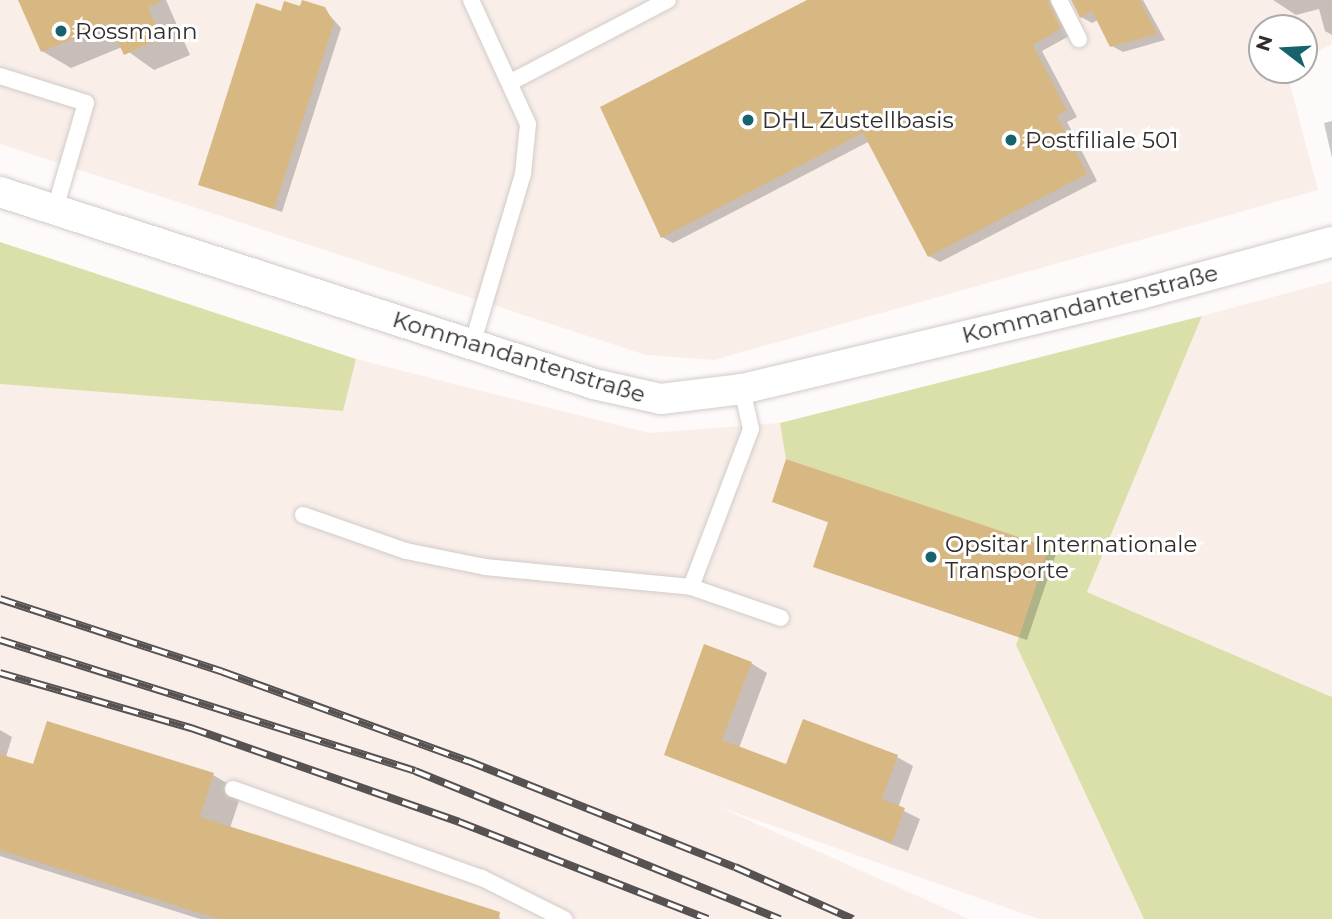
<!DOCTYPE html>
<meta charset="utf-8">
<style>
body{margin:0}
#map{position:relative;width:1332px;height:919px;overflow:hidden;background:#fefaf9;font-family:Montserrat,sans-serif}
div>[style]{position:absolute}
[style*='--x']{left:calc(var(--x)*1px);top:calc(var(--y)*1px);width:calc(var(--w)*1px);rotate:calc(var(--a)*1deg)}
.built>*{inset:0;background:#f9eee8}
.green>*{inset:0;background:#dbe0aa}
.shadow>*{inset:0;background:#0003}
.building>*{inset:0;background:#d8b882}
.roads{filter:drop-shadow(0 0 2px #d1cbc8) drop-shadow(0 0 2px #d1cbc8)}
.service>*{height:16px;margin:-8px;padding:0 8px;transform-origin:8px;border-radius:8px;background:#fff}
.minor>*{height:30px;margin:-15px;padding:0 15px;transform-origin:15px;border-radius:15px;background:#fff}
.rail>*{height:8px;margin-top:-4px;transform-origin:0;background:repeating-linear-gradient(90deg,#fff 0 16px,#565251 0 32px);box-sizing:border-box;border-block:2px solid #565251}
.dots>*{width:19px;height:19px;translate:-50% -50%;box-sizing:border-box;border:4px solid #fff;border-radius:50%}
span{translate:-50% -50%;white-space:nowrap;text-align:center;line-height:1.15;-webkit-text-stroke:6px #fff;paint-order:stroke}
.poi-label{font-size:23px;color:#302d2c}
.left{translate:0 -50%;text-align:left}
.street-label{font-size:23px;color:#302d2c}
.north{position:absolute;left:1248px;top:14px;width:70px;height:70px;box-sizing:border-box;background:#fff;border:2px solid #acabab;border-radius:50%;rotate:287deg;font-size:19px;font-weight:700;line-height:28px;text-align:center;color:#302d2c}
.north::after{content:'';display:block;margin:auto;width:24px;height:32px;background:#16636d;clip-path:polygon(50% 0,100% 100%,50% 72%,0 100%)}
</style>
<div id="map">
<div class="built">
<div style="clip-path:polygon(0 0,1332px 0,1332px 44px,1304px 59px,1304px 28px,1262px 28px,1262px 70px,1286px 70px,1318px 190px,714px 360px,646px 355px,0 144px)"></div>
<div style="clip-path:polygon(1332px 281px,1332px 697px,1087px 592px,1202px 316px)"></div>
<div style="clip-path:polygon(356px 359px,649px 433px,780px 423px,787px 459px,1049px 547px,1016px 645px,1144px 919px,1039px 919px,719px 807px,969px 919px,0 919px,0 384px,342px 411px)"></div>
</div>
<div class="green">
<div style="clip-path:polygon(0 242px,356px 359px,343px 411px,0 384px)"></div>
<div style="clip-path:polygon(1202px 316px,1087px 592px,1332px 697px,1332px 919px,1144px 919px,1016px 645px,1048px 547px,786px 459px,780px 423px)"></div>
</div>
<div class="shadow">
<div style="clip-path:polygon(20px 0,166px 0,190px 55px,154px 70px,122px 47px,71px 68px,42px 51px)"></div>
<div style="clip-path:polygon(811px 0,1061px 0,1071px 35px,1042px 51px,1077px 117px,1067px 122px,1097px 181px,940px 262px,929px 256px,870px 141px,673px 243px,662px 237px)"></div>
<div style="clip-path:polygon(1072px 0,1143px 0,1165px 40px,1123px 52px,1112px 46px,1098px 20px,1092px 23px,1081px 17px)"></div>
<div style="clip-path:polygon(1273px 0,1332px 0,1332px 35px,1325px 31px,1319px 9px,1296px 15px)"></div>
<div style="clip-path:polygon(301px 8px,324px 9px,341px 28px,282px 212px,200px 184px)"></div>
<div style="clip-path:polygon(1332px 121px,1332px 158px,1324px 123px)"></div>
<div style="clip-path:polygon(774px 502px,1048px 549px,1056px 554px,1027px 640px,823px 570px,830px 523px)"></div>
<div style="clip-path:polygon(751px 663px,767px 673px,739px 748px,788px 766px,897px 757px,913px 766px,898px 808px,920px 819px,908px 851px,666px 754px)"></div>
<div style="clip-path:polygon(0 730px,12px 737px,6px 757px,34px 766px,213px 775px,242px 792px,230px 828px,483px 908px,501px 919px,200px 919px,0 856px)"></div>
</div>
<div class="building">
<div style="clip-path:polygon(18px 0,164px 0,148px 7px,161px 38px,124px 55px,109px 24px,41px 52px)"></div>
<div style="clip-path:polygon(302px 0,325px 7px,334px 23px,274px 209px,198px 185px,256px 3px,281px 11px,284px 1px,300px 6px)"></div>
<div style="clip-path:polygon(807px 0,1049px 0,1062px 28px,1033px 45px,1067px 111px,1057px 116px,1087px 174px,928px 257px,863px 133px,661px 238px,600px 107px)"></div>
<div style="clip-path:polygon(1071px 0,1140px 0,1157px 34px,1110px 47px,1092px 11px,1080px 18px)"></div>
<div style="clip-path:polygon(786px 459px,1049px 547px,1019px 637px,813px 567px,828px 522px,772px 502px)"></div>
<div style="clip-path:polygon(704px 644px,752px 662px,722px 740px,786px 764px,803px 719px,898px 755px,882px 799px,905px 808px,892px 843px,664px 755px)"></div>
<div style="clip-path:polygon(47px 721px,214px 773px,200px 817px,500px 912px,499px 919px,219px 919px,0 850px,0 754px,33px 764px)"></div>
</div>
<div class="roads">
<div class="service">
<div style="--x:471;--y:0;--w:136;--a:65.3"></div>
<div style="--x:528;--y:124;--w:50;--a:95.7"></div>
<div style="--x:523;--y:174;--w:178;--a:106.6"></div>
<div style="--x:1059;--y:0;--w:44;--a:62.9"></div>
<div style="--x:0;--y:76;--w:90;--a:17.4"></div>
<div style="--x:86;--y:103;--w:110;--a:106.3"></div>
<div style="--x:511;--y:82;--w:177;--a:-27.6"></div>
<div style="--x:303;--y:515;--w:109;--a:19.3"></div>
<div style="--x:406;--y:551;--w:81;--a:11.4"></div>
<div style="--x:485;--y:567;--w:207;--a:5.5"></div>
<div style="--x:691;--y:587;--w:169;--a:-69.2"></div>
<div style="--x:751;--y:429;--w:41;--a:-102.7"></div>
<div style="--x:691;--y:587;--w:95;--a:19"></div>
<div style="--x:233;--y:789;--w:264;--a:19.7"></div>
<div style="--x:482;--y:878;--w:92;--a:26.6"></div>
</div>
<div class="minor">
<div style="--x:0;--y:192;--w:624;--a:17.91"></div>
<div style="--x:594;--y:384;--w:69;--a:12.6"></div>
<div style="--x:661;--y:399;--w:82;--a:-7"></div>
<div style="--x:742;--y:389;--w:409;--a:-13.4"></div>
<div style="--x:1140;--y:294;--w:199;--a:-15.2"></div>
</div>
</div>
<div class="rail">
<div style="--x:0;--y:599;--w:235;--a:18.1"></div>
<div style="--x:223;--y:672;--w:261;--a:20"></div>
<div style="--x:468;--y:761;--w:287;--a:21.7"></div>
<div style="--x:735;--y:867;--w:129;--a:23.8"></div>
<div style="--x:0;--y:640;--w:435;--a:17.5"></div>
<div style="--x:415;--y:771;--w:394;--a:22.1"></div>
<div style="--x:0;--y:673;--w:199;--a:16.1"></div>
<div style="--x:191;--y:728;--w:284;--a:19.3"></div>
<div style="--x:459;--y:822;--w:267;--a:21.3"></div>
</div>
<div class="dots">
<div style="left:61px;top:31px;background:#16636d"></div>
<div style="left:748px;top:120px;background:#16636d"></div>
<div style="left:1011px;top:140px;background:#16636d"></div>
<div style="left:931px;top:557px;background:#16636d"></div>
</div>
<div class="poi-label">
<span class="left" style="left:75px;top:31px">Rossmann</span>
<span class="left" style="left:762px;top:120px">DHL Zustellbasis</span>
<span class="left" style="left:1025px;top:140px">Postfiliale 501</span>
<span class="left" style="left:945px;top:557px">Opsitar Internationale<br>Transporte</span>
</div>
<div class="street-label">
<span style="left:1090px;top:304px;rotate:-14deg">Kommandantenstraße</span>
<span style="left:519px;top:357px;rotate:17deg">Kommandantenstraße</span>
</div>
<div class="north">N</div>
</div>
